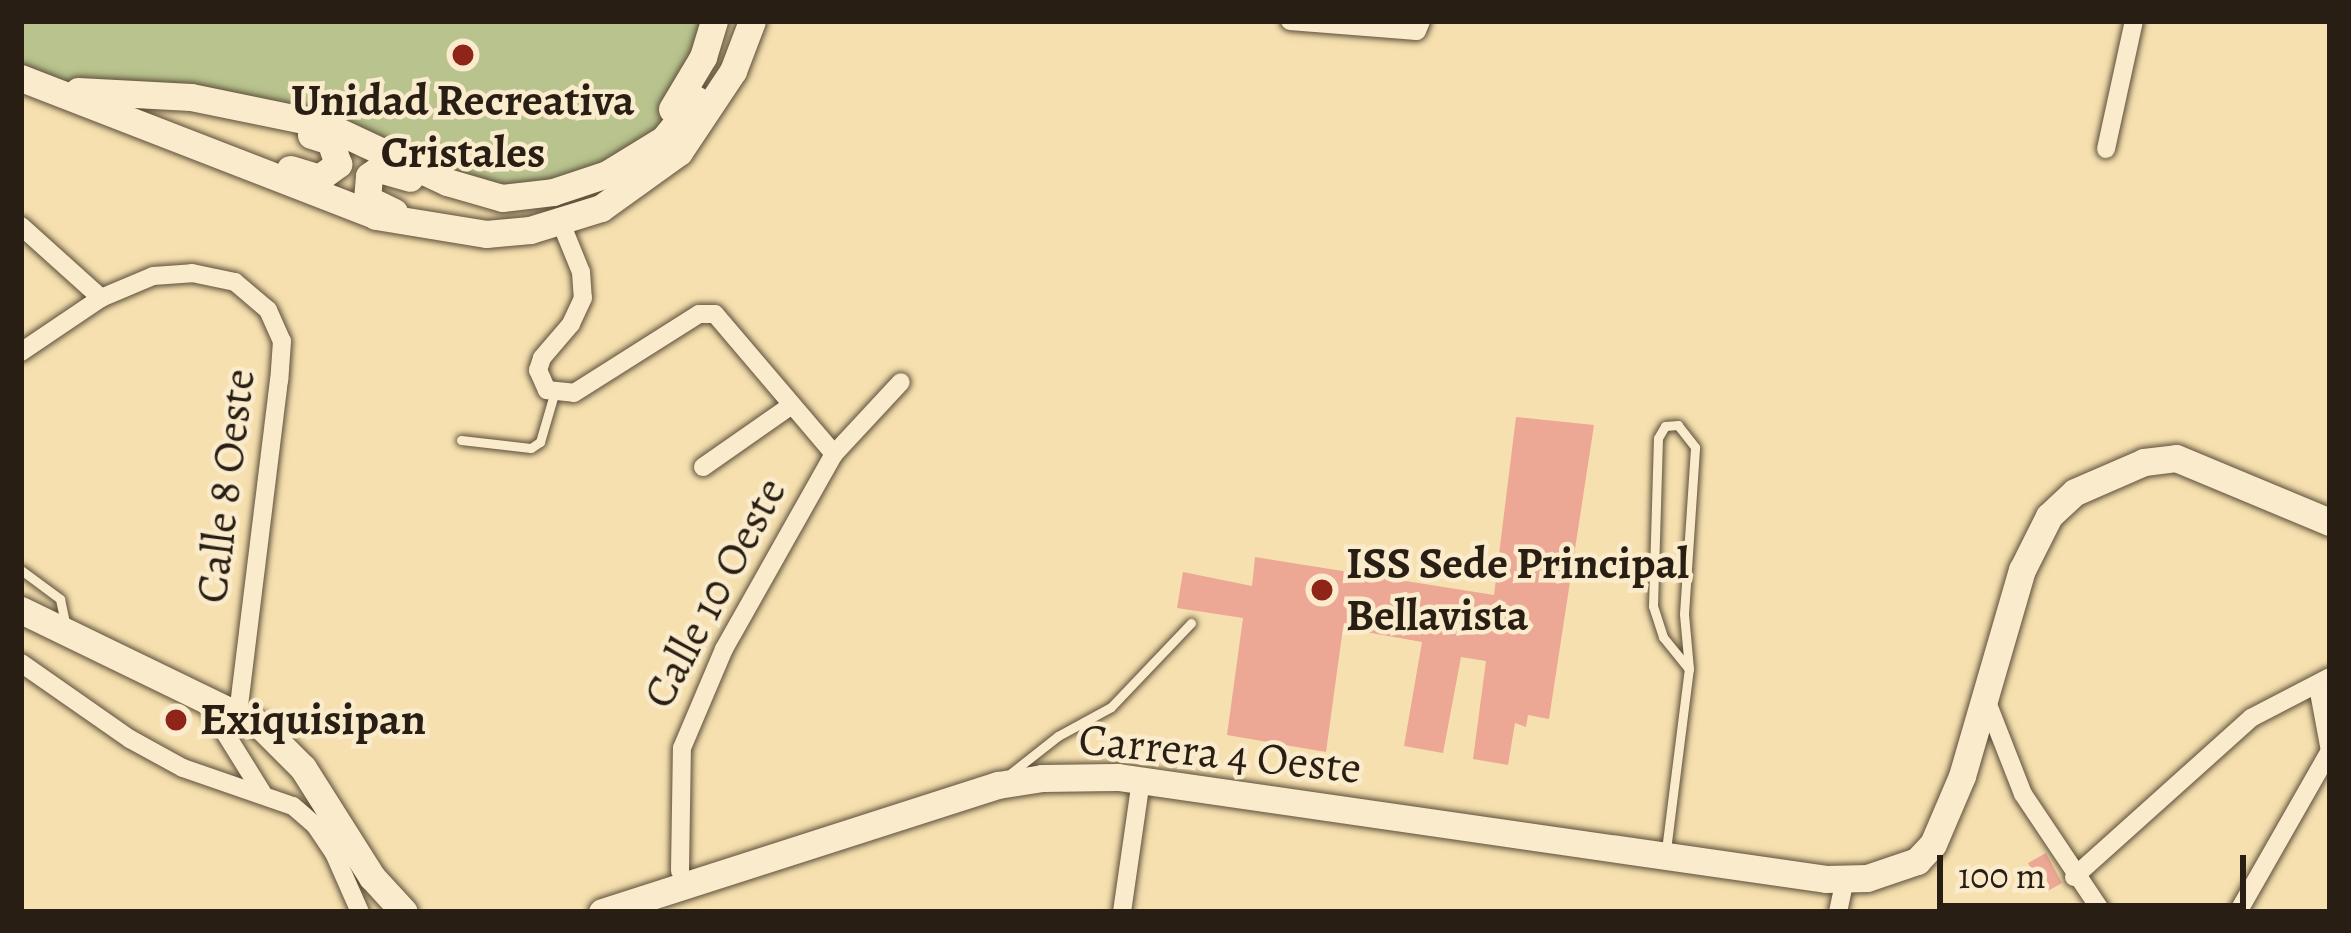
<!DOCTYPE html>
<style>
body{margin:0}
#map{position:relative;width:2351px;height:933px;overflow:hidden;background:#f6e0af;font-family:Alegreya,serif}
div>[style]{position:absolute}
[style*='--x']{left:calc(var(--x)*1px);top:calc(var(--y)*1px);width:calc(var(--w)*1px);rotate:calc(var(--a)*1deg)}
.green>*{inset:0;background:#b8c38e}
.building>*{inset:0;background:#eca895}
.roads{filter:drop-shadow(0 0 3px #5c4e3a) drop-shadow(0 0 3px #5c4e3a)}
.lane>*{height:9px;margin:-4.5px;padding:0 4.5px;transform-origin:4.5px;border-radius:4.5px;background:#f9ebcb}
.street>*{height:18px;margin:-9px;padding:0 9px;transform-origin:9px;border-radius:9px;background:#f9ebcb}
.secondary>*{height:27px;margin:-13.5px;padding:0 13.5px;transform-origin:13.5px;border-radius:13.5px;background:#f9ebcb}
.dots>*{width:33px;height:33px;translate:-50% -50%;box-sizing:border-box;border:6px solid #f9ebcb;border-radius:50%}
span{translate:-50% -50%;white-space:nowrap;text-align:center;line-height:1.15;-webkit-text-stroke:9px #f9ebcb;paint-order:stroke}
.poi-label{font-size:45px;color:#281e13;font-weight:700}
.left{translate:0 -50%;text-align:left}
.street-label{font-size:45px;color:#281e13}
.frame{position:absolute;inset:0;border:24px solid #281e13;pointer-events:none}
.scale{position:absolute;left:1937px;top:855px;width:309px;height:54px;box-sizing:border-box;border:6px solid #281e13;border-top:0;padding-left:15px;font-size:36px;line-height:42px;white-space:nowrap;color:#281e13;-webkit-text-stroke:9px #f9ebcb;paint-order:stroke}
</style>
<div id="map">
<div class="green">
<div style="clip-path:polygon(21px 21px,714px 21px,656px 132px,627px 163px,502px 198px,323px 124px,21px 78px)"></div>
</div>
<div class="building">
<div style="clip-path:polygon(1516px 417px,1594px 425px,1549px 719px,1528px 715px,1526px 727px,1515px 723px,1508px 765px,1473px 759px,1486px 661px,1461px 657px,1443px 753px,1404px 746px,1422px 642px,1343px 628px,1326px 752px,1227px 735px,1243px 618px,1177px 608px,1183px 572px,1252px 586px,1255px 557px,1494px 595px)"></div>
<div style="clip-path:polygon(2046px 853px,2062px 883px,2044px 893px,2028px 863px)"></div>
</div>
<div class="roads">
<div class="lane">
<div style="--x:461;--y:440;--w:70;--a:6.5"></div>
<div style="--x:531;--y:448;--w:11;--a:-34"></div>
<div style="--x:540;--y:442;--w:50;--a:-73.7"></div>
<div style="--x:21;--y:570;--w:49;--a:36.6"></div>
<div style="--x:60;--y:599;--w:25;--a:78"></div>
<div style="--x:1011;--y:773;--w:60;--a:-38.2"></div>
<div style="--x:1058;--y:736;--w:60;--a:-28.7"></div>
<div style="--x:1111;--y:707;--w:116;--a:-46.4"></div>
<div style="--x:1666;--y:850;--w:182;--a:-82.8"></div>
<div style="--x:1689;--y:669;--w:55;--a:-95.2"></div>
<div style="--x:1684;--y:614;--w:167;--a:-86.2"></div>
<div style="--x:1695;--y:447;--w:28;--a:-128"></div>
<div style="--x:1678;--y:425;--w:13;--a:176"></div>
<div style="--x:1665;--y:426;--w:14;--a:120"></div>
<div style="--x:1658;--y:438;--w:168;--a:91.7"></div>
<div style="--x:1653;--y:606;--w:33;--a:72"></div>
<div style="--x:1663;--y:637;--w:41;--a:50.9"></div>
</div>
<div class="street">
<div style="--x:1290;--y:21;--w:127;--a:4.5"></div>
<div style="--x:1417;--y:31;--w:11;--a:-68"></div>
<div style="--x:2106;--y:149;--w:131;--a:-77.7"></div>
<div style="--x:561;--y:223;--w:53;--a:67.8"></div>
<div style="--x:581;--y:272;--w:26;--a:86"></div>
<div style="--x:583;--y:298;--w:29;--a:115"></div>
<div style="--x:571;--y:324;--w:45;--a:130.5"></div>
<div style="--x:542;--y:358;--w:13;--a:108"></div>
<div style="--x:538;--y:370;--w:22;--a:66"></div>
<div style="--x:547;--y:390;--w:27;--a:6"></div>
<div style="--x:574;--y:393;--w:148;--a:-32.3"></div>
<div style="--x:699;--y:314;--w:16;--a:0"></div>
<div style="--x:715;--y:314;--w:184;--a:49.6"></div>
<div style="--x:21;--y:226;--w:108;--a:42"></div>
<div style="--x:21;--y:352;--w:97;--a:-34"></div>
<div style="--x:101;--y:298;--w:56;--a:-22.9"></div>
<div style="--x:153;--y:276;--w:39;--a:-4"></div>
<div style="--x:192;--y:273;--w:44;--a:11.8"></div>
<div style="--x:235;--y:282;--w:43;--a:40.3"></div>
<div style="--x:268;--y:310;--w:34;--a:66"></div>
<div style="--x:282;--y:341;--w:39;--a:94"></div>
<div style="--x:279;--y:380;--w:335;--a:97"></div>
<div style="--x:703;--y:467;--w:108;--a:-34.9"></div>
<div style="--x:21;--y:663;--w:133;--a:34.9"></div>
<div style="--x:130;--y:739;--w:60;--a:28.7"></div>
<div style="--x:183;--y:768;--w:116;--a:19.1"></div>
<div style="--x:293;--y:806;--w:29;--a:41"></div>
<div style="--x:315;--y:825;--w:34;--a:56"></div>
<div style="--x:334;--y:853;--w:64;--a:66.2"></div>
<div style="--x:1985;--y:697;--w:104;--a:68.6"></div>
<div style="--x:2023;--y:794;--w:142;--a:56.2"></div>
<div style="--x:204;--y:699;--w:110;--a:58.1"></div>
<div style="--x:680;--y:871;--w:123;--a:-89.1"></div>
<div style="--x:682;--y:748;--w:108;--a:-67"></div>
<div style="--x:724;--y:649;--w:224;--a:-60.6"></div>
<div style="--x:834;--y:454;--w:98;--a:-47.1"></div>
<div style="--x:2074;--y:877;--w:238;--a:-41.9"></div>
<div style="--x:2251;--y:718;--w:89;--a:-27.4"></div>
<div style="--x:1122;--y:912;--w:133;--a:-81.8"></div>
<div style="--x:1838;--y:912;--w:33;--a:-78"></div>
<div style="--x:2238;--y:912;--w:185;--a:-60.3"></div>
<div style="--x:2330;--y:751;--w:65;--a:-100.6"></div>
</div>
<div class="secondary">
<div style="--x:21;--y:78;--w:381;--a:21.2"></div>
<div style="--x:376;--y:216;--w:111;--a:9.3"></div>
<div style="--x:486;--y:234;--w:44;--a:-5.2"></div>
<div style="--x:530;--y:230;--w:74;--a:-17.2"></div>
<div style="--x:601;--y:208;--w:96;--a:-35.7"></div>
<div style="--x:679;--y:152;--w:97;--a:-56.3"></div>
<div style="--x:733;--y:71;--w:53;--a:-69.2"></div>
<div style="--x:78;--y:91;--w:113;--a:3"></div>
<div style="--x:191;--y:97;--w:135;--a:11.6"></div>
<div style="--x:323;--y:124;--w:137;--a:25.1"></div>
<div style="--x:447;--y:182;--w:57;--a:16.2"></div>
<div style="--x:502;--y:198;--w:51;--a:-6.7"></div>
<div style="--x:553;--y:192;--w:57;--a:-18.4"></div>
<div style="--x:607;--y:174;--w:67;--a:-31.6"></div>
<div style="--x:664;--y:139;--w:51;--a:-51.3"></div>
<div style="--x:672;--y:109;--w:61;--a:-59.2"></div>
<div style="--x:703;--y:57;--w:38;--a:-73"></div>
<div style="--x:290;--y:169;--w:30;--a:17"></div>
<div style="--x:319;--y:178;--w:24;--a:-36"></div>
<div style="--x:338;--y:164;--w:24;--a:-109"></div>
<div style="--x:330;--y:141;--w:20;--a:-162"></div>
<div style="--x:394;--y:212;--w:30;--a:-154"></div>
<div style="--x:367;--y:199;--w:23;--a:-85"></div>
<div style="--x:369;--y:176;--w:12;--a:-35"></div>
<div style="--x:379;--y:169;--w:32;--a:16"></div>
<div style="--x:21;--y:610;--w:268;--a:25.9"></div>
<div style="--x:262;--y:727;--w:58;--a:45"></div>
<div style="--x:303;--y:768;--w:129;--a:57.7"></div>
<div style="--x:372;--y:877;--w:47;--a:47.6"></div>
<div style="--x:602;--y:912;--w:416;--a:-17.8"></div>
<div style="--x:998;--y:785;--w:45;--a:-9"></div>
<div style="--x:1042;--y:778;--w:76;--a:-0.8"></div>
<div style="--x:1118;--y:777;--w:715;--a:8.2"></div>
<div style="--x:1826;--y:879;--w:41;--a:-1.4"></div>
<div style="--x:1867;--y:878;--w:53;--a:-18.8"></div>
<div style="--x:1917;--y:861;--w:23;--a:-47"></div>
<div style="--x:1933;--y:844;--w:74;--a:-66.9"></div>
<div style="--x:1962;--y:776;--w:215;--a:-73.8"></div>
<div style="--x:2022;--y:570;--w:60;--a:-63.4"></div>
<div style="--x:2049;--y:516;--w:35;--a:-43"></div>
<div style="--x:2075;--y:492;--w:75;--a:-23.5"></div>
<div style="--x:2144;--y:462;--w:32;--a:-7"></div>
<div style="--x:2176;--y:458;--w:167;--a:22.6"></div>
</div>
</div>
<div class="dots">
<div style="left:463px;top:55px;background:#8f2418"></div>
<div style="left:1322px;top:590px;background:#8f2418"></div>
<div style="left:176px;top:720px;background:#8f2418"></div>
</div>
<div class="poi-label">
<span style="left:463px;top:127px">Unidad Recreativa<br>Cristales</span>
<span class="left" style="left:1346px;top:590px">ISS Sede Principal<br>Bellavista</span>
<span class="left" style="left:200px;top:720px">Exiquisipan</span>
</div>
<div class="street-label">
<span style="left:226px;top:486px;rotate:-83deg">Calle 8 Oeste</span>
<span style="left:715px;top:593px;rotate:-62deg">Calle 10 Oeste</span>
<span style="left:1220px;top:754px;rotate:6deg">Carrera 4 Oeste</span>
</div>
<div class="frame"></div>
<div class="scale">100 m</div>
</div>
